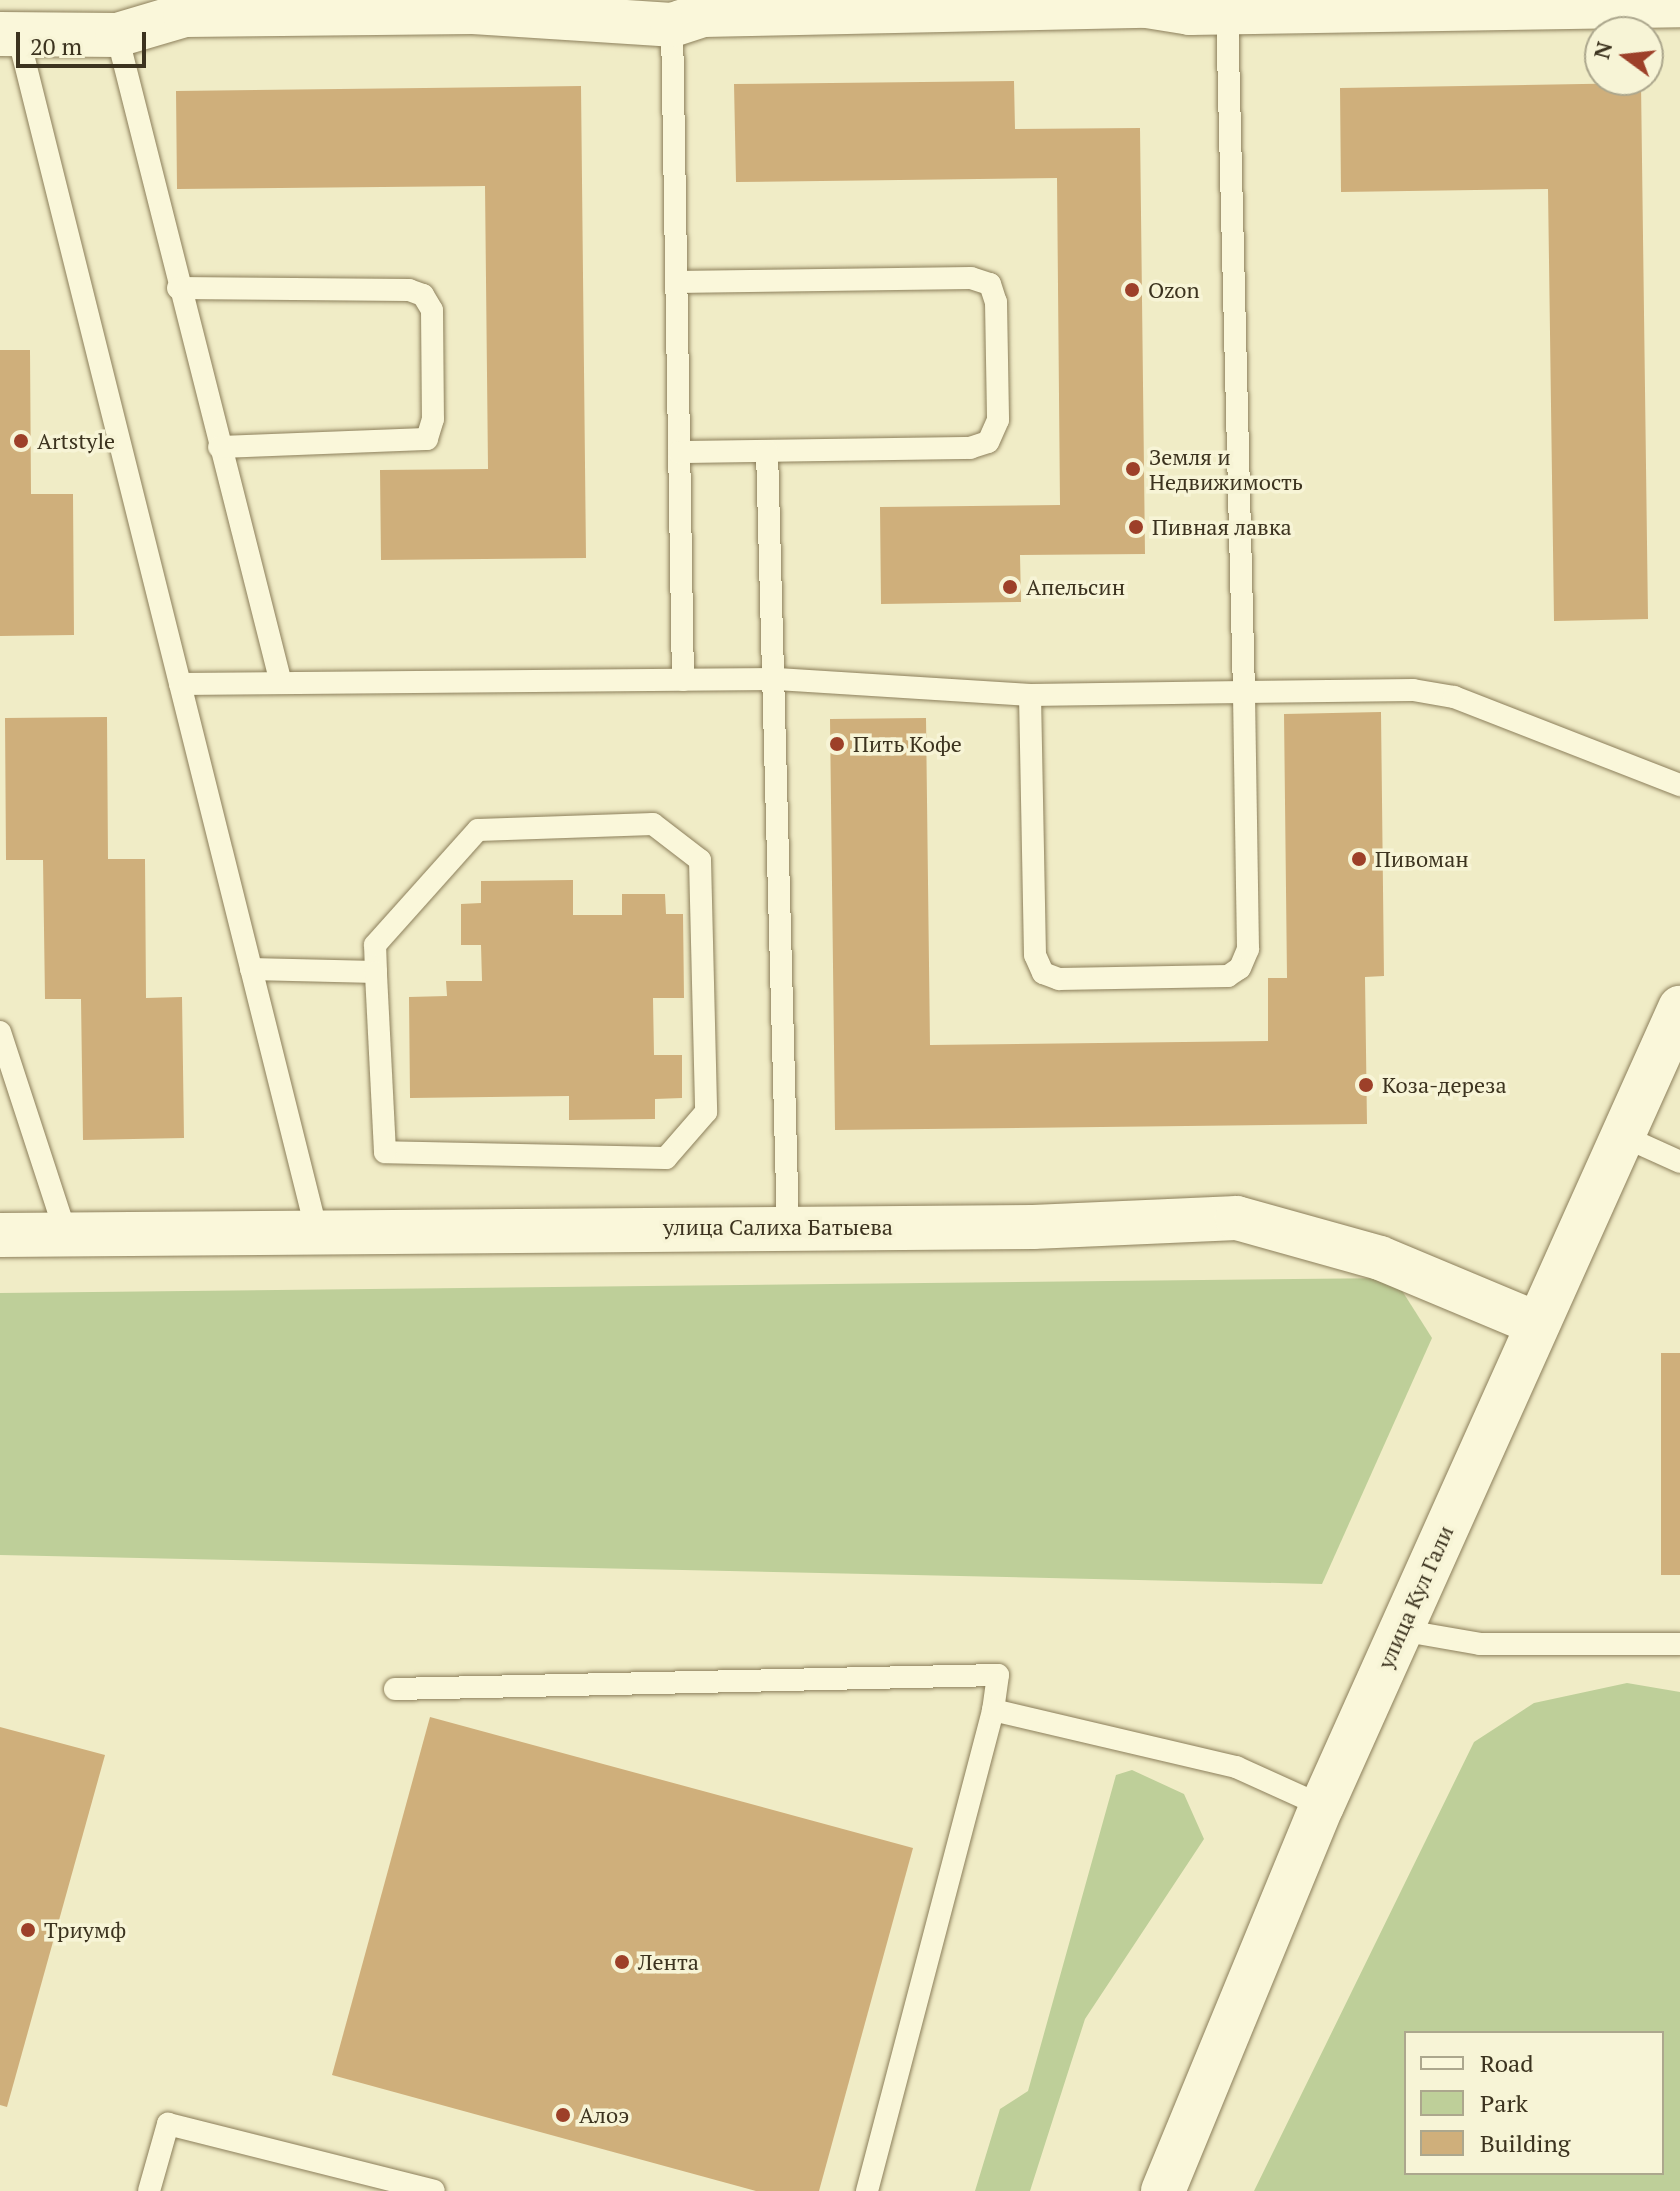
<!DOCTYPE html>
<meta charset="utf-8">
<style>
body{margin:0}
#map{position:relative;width:1680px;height:2191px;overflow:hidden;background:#f0ecc6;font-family:"PT Serif",serif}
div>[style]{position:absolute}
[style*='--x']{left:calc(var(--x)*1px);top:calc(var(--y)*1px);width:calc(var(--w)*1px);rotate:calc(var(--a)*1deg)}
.green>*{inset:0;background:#becf99}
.building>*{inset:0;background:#cfaf7b}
.roads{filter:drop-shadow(0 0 2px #8c7f5b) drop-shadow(0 0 2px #8c7f5b)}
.service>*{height:22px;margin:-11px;padding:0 11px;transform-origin:11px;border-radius:11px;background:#faf7da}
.minor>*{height:44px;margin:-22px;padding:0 22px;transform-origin:22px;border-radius:22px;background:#faf7da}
.tertiary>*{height:44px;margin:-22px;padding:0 22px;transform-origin:22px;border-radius:22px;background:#faf7da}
.dots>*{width:22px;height:22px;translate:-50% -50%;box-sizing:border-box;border:4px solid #f7f4d6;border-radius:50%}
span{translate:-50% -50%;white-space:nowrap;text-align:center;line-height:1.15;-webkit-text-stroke:7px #f7f4d6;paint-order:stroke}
.poi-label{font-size:22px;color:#3c331f}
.left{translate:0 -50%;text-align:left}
.street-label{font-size:22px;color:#3c331f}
.legend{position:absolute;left:1404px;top:2031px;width:260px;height:144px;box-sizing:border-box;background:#f7f4d6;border:2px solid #aca78d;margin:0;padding:10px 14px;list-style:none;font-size:24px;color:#3c331f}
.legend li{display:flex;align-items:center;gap:16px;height:40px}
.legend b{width:40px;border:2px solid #aca78d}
.north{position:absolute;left:1584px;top:16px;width:80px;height:80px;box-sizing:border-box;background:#f7f4d6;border:2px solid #aca78d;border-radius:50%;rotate:285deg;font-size:22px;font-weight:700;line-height:32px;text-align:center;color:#3c331f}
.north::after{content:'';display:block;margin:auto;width:28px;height:36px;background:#9d4029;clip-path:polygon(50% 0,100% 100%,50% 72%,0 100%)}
.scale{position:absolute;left:16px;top:32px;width:130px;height:36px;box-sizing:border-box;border:4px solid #3c331f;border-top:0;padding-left:10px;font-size:24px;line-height:28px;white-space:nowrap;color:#3c331f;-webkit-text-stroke:6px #f7f4d6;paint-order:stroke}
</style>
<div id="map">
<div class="green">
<div style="clip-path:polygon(1394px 1278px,1432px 1338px,1322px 1584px,0 1555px,0 1293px)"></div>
<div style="clip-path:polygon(evenodd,1627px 1683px,1680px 1692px,1680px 2191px,1254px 2191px,1474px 1742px,1534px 1703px,1627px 1683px,1662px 2033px,1662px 2173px,1406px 2173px,1406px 2033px,1662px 2033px)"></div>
<div style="clip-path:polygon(1132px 1770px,1184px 1794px,1204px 1839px,1085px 2019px,1030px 2191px,975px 2191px,1000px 2109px,1028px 2091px,1116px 1775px)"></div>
</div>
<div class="building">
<div style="clip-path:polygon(1014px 81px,1015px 129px,1140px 128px,1145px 554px,1020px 555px,1021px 602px,881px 604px,880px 507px,1060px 505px,1057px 178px,736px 182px,734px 84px)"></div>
<div style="clip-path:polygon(1641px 83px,1648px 619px,1554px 621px,1548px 189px,1341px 192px,1340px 88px)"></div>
<div style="clip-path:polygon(581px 86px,586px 558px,381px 560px,380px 470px,488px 469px,485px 186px,177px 189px,176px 91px)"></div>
<div style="clip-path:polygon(0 350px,30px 350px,31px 494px,73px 494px,74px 635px,0 636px)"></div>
<div style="clip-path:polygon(1381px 712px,1384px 976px,1365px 977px,1367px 1124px,835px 1130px,830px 719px,926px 718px,930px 1045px,1268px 1041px,1268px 978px,1287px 978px,1284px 714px)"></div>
<div style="clip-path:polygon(107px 717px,108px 859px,145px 859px,146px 998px,182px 997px,184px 1138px,83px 1140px,81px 999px,45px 999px,43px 860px,6px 860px,5px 718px)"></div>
<div style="clip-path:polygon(573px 880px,573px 915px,622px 915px,622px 894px,665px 894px,666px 914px,683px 914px,684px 998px,653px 998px,654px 1055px,682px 1055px,682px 1098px,655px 1099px,655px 1119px,569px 1120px,569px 1096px,410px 1098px,409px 997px,447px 996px,446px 981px,482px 981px,481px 945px,461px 945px,461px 904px,481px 903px,481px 881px)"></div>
<div style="clip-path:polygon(1661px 1353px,1680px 1353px,1680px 1575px,1661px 1575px)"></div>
<div style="clip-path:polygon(430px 1717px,913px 1848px,819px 2191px,756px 2191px,332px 2075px)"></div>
<div style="clip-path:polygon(0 1727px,105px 1755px,7px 2107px,0 2105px)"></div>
</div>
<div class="roads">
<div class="service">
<div style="--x:672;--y:25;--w:655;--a:89.04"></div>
<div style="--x:18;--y:35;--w:1234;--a:75.98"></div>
<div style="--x:117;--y:35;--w:668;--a:75.8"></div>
<div style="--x:676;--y:282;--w:295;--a:-0.8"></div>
<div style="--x:971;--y:278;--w:20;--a:18"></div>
<div style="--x:990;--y:284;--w:19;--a:72"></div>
<div style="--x:996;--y:302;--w:118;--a:89"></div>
<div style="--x:998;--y:420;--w:24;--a:114"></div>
<div style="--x:988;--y:442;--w:19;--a:162"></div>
<div style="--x:970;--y:448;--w:291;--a:179.2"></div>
<div style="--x:178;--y:288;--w:231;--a:0.5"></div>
<div style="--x:409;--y:290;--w:15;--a:20"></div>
<div style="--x:423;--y:295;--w:17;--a:59"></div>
<div style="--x:432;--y:310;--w:109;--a:89.5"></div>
<div style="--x:433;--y:419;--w:21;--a:107"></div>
<div style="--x:427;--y:439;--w:208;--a:177.8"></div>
<div style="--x:767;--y:451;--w:776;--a:88.45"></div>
<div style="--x:180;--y:684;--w:597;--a:-0.48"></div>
<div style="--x:777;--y:679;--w:254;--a:3.6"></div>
<div style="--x:1030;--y:695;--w:214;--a:-0.8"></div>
<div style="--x:1244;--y:692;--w:679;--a:-91.43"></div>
<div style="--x:1030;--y:695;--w:260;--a:88.9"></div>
<div style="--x:1035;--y:955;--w:20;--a:66"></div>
<div style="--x:1043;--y:973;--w:17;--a:21"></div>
<div style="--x:1059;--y:979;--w:169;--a:-1"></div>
<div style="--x:1228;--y:976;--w:14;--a:-34"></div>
<div style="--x:1240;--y:968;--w:21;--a:-67"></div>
<div style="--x:1248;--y:949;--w:257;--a:-90.9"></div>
<div style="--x:1244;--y:692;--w:169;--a:-0.7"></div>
<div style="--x:1413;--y:690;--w:42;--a:9.7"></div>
<div style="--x:1454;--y:697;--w:243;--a:21.3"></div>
<div style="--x:251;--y:969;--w:125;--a:1.4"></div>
<div style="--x:376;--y:972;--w:27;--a:-92"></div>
<div style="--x:375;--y:945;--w:154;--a:-48.2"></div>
<div style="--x:478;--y:830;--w:175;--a:-2"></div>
<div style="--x:653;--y:824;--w:59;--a:37.5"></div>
<div style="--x:700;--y:860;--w:252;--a:88.6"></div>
<div style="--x:706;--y:1112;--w:61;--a:131"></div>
<div style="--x:666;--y:1158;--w:281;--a:-178.8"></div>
<div style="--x:385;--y:1152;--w:180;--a:-92.9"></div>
<div style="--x:0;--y:1032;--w:213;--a:71.9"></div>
<div style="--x:1625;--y:1137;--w:60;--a:24.4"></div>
<div style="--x:1400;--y:1630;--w:81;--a:9.9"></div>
<div style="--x:1480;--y:1644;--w:200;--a:0"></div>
<div style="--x:395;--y:1689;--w:603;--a:-1.33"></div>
<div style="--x:998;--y:1675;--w:35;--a:98"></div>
<div style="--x:149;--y:2191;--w:70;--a:-74.2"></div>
<div style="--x:168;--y:2124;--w:274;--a:14.1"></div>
<div style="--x:867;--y:2191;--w:497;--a:-75.3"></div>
<div style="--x:993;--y:1710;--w:250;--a:13.2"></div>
<div style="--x:1236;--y:1767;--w:94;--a:24.4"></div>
</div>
<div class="minor">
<div style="--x:0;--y:34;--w:117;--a:0.5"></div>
<div style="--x:117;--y:35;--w:71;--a:-16.4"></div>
<div style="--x:185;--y:15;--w:288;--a:-0.6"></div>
<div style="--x:473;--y:12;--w:199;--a:3.7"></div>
<div style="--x:672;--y:25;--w:33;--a:-18"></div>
<div style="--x:703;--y:15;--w:444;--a:-1.2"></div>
<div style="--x:1147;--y:6;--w:44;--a:9.2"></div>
<div style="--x:1190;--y:13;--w:490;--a:-0.9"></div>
<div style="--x:0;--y:1235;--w:1033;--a:-0.44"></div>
<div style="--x:1033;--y:1227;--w:204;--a:-2.5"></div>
<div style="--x:1237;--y:1218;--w:148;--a:15.6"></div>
<div style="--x:1380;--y:1258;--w:171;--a:22.7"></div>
</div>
<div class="tertiary">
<div style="--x:1163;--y:2191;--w:417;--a:-67.6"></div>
<div style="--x:1322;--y:1806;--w:875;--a:-65.84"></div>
</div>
</div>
<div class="dots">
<div style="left:1132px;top:290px;background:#9d4029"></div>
<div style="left:21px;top:441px;background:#9d4029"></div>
<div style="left:1133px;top:469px;background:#9d4029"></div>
<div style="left:1136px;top:527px;background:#9d4029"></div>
<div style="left:1010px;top:587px;background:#9d4029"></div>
<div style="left:837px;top:744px;background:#9d4029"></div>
<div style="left:1359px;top:859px;background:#9d4029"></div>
<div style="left:1366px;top:1085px;background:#9d4029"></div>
<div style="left:28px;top:1930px;background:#9d4029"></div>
<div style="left:622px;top:1962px;background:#9d4029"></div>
<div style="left:563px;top:2115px;background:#9d4029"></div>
</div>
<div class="poi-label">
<span class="left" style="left:1148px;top:290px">Ozon</span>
<span class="left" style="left:37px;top:441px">Artstyle</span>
<span class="left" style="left:1149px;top:469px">Земля и<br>Недвижимость</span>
<span class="left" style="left:1152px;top:527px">Пивная лавка</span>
<span class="left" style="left:1026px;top:587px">Апельсин</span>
<span class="left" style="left:853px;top:744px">Пить Кофе</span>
<span class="left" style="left:1375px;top:859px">Пивоман</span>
<span class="left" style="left:1382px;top:1085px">Коза-дереза</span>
<span class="left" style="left:44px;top:1930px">Триумф</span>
<span class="left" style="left:638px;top:1962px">Лента</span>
<span class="left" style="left:579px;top:2115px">Алоэ</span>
</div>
<div class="street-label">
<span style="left:778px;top:1227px">улица Салиха Батыева</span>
<span style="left:1415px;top:1597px;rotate:-66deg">улица Кул Гали</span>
</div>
<ul class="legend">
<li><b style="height:10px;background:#faf7da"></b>Road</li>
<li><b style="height:22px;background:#becf99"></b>Park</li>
<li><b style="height:22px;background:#cfaf7b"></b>Building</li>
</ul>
<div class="north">N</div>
<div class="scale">20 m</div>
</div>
